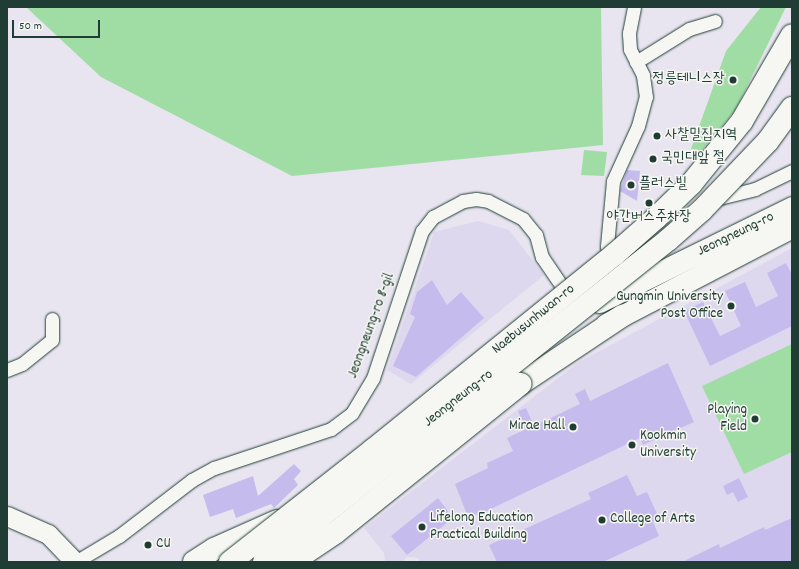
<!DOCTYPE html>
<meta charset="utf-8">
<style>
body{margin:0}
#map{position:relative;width:799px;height:569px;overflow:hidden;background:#e8e4f0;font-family:Dekko,"Poor Story",sans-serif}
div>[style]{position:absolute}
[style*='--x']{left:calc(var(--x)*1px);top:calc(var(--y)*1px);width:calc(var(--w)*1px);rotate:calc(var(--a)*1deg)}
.built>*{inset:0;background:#ded8ef}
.green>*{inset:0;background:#a0dda4}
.building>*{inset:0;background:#c6bbed}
.roads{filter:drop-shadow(0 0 1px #1f3d34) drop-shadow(0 0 1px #1f3d34)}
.street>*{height:13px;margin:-6.5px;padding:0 6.5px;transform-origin:6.5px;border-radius:6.5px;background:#f6f6f2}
.secondary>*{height:19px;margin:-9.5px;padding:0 9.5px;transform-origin:9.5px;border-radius:9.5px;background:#f6f6f2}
.primary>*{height:21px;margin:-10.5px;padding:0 10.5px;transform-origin:10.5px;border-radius:10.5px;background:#f6f6f2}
.highway>*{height:22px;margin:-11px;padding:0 11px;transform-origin:11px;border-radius:11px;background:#f6f6f2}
.bridges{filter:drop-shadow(0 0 1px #1f3d34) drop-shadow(0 0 1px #1f3d34)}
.highway-bridge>*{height:22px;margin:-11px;padding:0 11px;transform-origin:11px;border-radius:11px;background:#f6f6f2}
.dots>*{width:11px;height:11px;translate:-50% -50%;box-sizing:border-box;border:2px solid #f6f6f2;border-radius:50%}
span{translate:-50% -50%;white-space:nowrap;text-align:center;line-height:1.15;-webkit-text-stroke:3px #f6f6f2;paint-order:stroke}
.poi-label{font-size:15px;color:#1f3d34}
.right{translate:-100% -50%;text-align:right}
.left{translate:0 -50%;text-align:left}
.street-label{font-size:15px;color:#1f3d34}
.frame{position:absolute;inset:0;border:8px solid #1f3d34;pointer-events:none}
.scale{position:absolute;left:12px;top:20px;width:88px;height:18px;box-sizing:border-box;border:2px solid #1f3d34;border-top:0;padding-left:5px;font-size:12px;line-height:14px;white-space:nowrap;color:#1f3d34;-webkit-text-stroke:3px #f6f6f2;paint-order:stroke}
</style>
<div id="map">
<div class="built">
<div style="clip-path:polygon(478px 221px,509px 230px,544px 275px,411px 384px,387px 370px,434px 232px)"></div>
<div style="clip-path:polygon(792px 248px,792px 562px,419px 562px,419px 558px,406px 557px,404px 562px,385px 561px,384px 553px,364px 528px,579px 362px)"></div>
</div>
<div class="green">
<div style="clip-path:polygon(26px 7px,601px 7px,603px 145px,292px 176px,101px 77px)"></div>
<div style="clip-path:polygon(761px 7px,786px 7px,736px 109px,701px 151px,691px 149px,726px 51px)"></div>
<div style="clip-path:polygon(584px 150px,607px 152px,604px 176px,581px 175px)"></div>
<div style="clip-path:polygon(792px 344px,792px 452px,744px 474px,702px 386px)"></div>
</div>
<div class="building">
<div style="clip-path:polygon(627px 170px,640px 171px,637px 201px,620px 191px)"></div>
<div style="clip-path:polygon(786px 263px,792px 275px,792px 326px,710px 366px,684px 311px,703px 302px,720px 336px,741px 326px,725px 291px,745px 282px,756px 307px,778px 296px,767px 273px)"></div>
<div style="clip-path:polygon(432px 280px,447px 305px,461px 292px,484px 318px,416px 377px,393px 366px,415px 317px,410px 314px,417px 292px)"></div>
<div style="clip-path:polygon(668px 363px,694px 422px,643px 445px,640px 438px,478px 515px,466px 512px,455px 484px,488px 468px,487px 463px,513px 451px,507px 438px,526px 429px,518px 411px,526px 408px,534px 426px,580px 404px,575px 394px,585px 389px,590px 401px)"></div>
<div style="clip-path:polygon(294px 464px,301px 471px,294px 479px,298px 485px,274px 508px,271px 504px,236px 518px,233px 509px,210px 517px,203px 495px,253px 476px,258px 496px)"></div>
<div style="clip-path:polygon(627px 475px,637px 496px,647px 492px,659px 518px,653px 522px,659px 536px,603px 562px,497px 562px,489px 545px,591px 499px,588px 493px)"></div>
<div style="clip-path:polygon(739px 478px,748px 497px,738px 502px,733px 492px,727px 495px,723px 486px)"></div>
<div style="clip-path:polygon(438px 498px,453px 518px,407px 555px,391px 536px)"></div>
<div style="clip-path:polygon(792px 518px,792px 562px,682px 562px,719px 544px,720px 548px,764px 527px,765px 530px)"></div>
</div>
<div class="roads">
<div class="street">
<div style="--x:636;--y:62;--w:62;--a:-31.9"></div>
<div style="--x:689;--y:29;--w:27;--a:-17"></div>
<div style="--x:715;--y:199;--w:41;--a:-14"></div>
<div style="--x:755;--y:189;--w:41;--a:-25.9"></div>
<div style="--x:611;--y:264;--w:18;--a:-103"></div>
<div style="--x:607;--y:246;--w:65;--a:-84.7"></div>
<div style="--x:613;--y:181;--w:60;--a:-65.6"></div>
<div style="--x:638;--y:126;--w:30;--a:-75"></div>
<div style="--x:646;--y:97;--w:22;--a:-98"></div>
<div style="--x:643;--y:75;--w:29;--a:-117"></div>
<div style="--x:630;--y:49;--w:16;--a:-94"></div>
<div style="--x:629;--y:33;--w:26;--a:-79"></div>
<div style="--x:7;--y:370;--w:16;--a:-22"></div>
<div style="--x:22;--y:364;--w:38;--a:-39"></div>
<div style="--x:52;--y:340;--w:21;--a:-90"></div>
<div style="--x:77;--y:561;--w:49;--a:-30.8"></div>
<div style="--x:119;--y:536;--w:92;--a:-37.5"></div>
<div style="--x:192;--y:480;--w:25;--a:-29"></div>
<div style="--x:214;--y:468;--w:123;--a:-18.4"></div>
<div style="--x:331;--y:429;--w:26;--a:-37"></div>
<div style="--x:352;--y:413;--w:41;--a:-59"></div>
<div style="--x:373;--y:378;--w:155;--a:-71.6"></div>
<div style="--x:422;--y:231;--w:18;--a:-52"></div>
<div style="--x:433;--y:217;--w:34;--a:-28"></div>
<div style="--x:463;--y:201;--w:13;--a:-9"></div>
<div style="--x:476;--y:199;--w:12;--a:9"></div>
<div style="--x:488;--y:201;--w:39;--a:27"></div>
<div style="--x:523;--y:219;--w:21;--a:51"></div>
<div style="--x:536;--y:235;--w:23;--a:75"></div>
<div style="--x:542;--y:257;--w:50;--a:55.7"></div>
</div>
<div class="secondary">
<div style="--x:7;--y:516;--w:45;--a:23.7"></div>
<div style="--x:48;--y:534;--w:39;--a:46"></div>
</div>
<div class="primary">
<div style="--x:599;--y:302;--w:215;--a:-26.2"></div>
<div style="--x:606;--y:324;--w:210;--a:-27.5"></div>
<div style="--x:248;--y:562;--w:36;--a:-37"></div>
</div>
<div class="highway">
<div style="--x:520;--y:384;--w:123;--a:-33.7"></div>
<div style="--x:194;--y:562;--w:24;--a:-33"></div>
<div style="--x:214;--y:549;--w:69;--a:-24"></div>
</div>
</div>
<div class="bridges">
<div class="highway-bridge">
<div style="--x:230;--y:562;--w:182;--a:-38.1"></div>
<div style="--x:373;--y:450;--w:310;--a:-39"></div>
<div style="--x:614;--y:255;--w:56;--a:-41.4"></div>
<div style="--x:656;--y:218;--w:49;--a:-44.2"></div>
<div style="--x:691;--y:184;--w:81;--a:-51"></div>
<div style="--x:742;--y:121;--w:99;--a:-59.8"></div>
<div style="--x:264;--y:562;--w:517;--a:-38.56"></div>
<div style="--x:668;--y:240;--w:45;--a:-41.4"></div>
<div style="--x:702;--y:210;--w:95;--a:-46.3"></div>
<div style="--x:768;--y:141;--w:41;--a:-54"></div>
<div style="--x:292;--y:562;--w:52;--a:-34"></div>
<div style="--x:335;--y:533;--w:238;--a:-38.8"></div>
</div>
</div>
<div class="dots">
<div style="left:733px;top:80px;background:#1f3d34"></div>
<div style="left:657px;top:136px;background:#1f3d34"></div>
<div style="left:653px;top:159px;background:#1f3d34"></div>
<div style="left:631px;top:185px;background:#1f3d34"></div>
<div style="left:649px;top:203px;background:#1f3d34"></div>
<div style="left:731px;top:306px;background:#1f3d34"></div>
<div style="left:755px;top:419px;background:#1f3d34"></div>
<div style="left:573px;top:427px;background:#1f3d34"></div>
<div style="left:632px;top:445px;background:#1f3d34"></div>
<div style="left:602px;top:520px;background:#1f3d34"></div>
<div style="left:422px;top:527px;background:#1f3d34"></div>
<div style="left:148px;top:545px;background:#1f3d34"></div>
</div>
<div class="poi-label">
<span class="right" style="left:725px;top:80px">정릉테니스장</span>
<span class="left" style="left:665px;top:136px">사찰밀집지역</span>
<span class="left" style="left:661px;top:159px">국민대앞 절</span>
<span class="left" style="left:639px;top:185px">플러스빌</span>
<span style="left:649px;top:218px">야간버스주차장</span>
<span class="right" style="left:723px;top:306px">Gungmin University<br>Post Office</span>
<span class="right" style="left:747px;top:419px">Playing<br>Field</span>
<span class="right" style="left:565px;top:427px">Mirae Hall</span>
<span class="left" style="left:640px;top:445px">Kookmin<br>University</span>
<span class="left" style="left:430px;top:527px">Lifelong Education<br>Practical Building</span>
<span class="left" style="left:610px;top:520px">College of Arts</span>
<span class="left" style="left:156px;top:545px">CU</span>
</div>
<div class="street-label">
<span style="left:736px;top:235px;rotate:-26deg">Jeongneung-ro</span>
<span style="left:534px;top:320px;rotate:-39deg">Naebusunhwan-ro</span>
<span style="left:372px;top:326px;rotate:-70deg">Jeongneung-ro 8-gil</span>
<span style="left:459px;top:399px;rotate:-38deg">Jeongneung-ro</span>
</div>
<div class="frame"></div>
<div class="scale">50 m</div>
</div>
